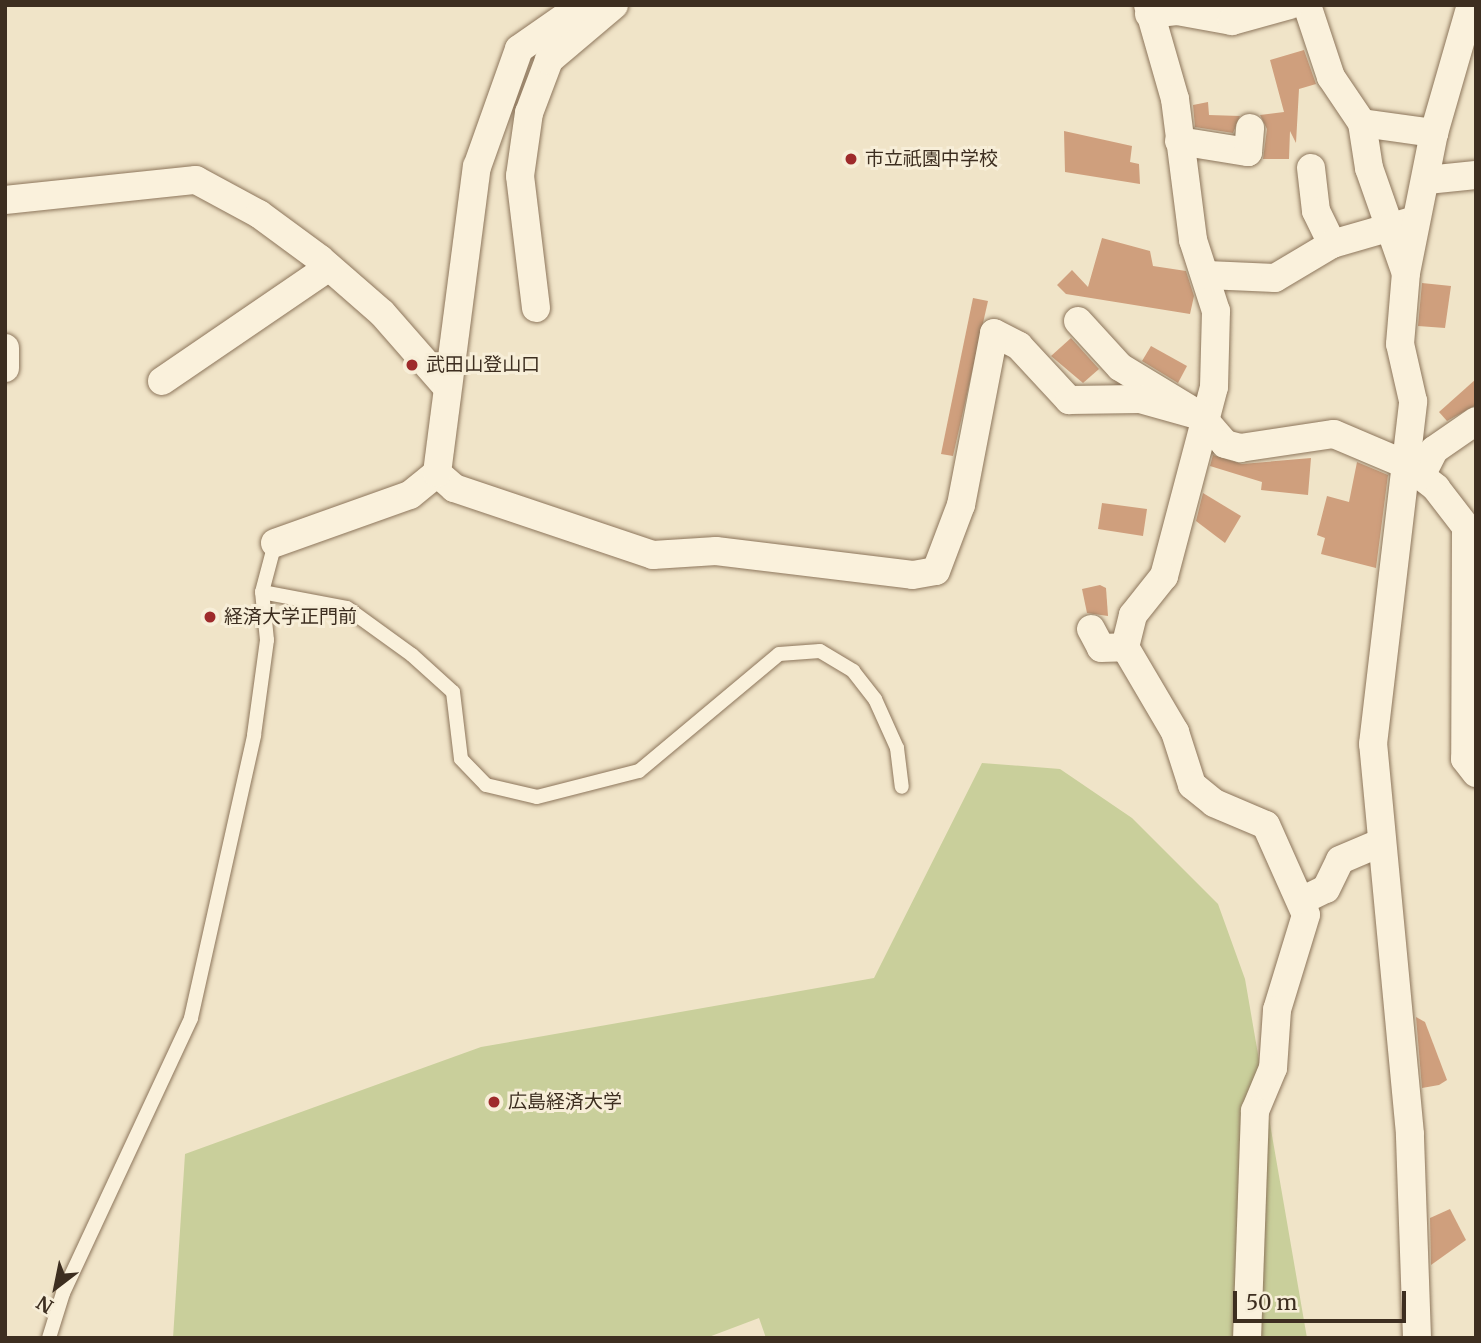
<!DOCTYPE html>
<meta charset="utf-8">
<style>
body{margin:0}
#map{position:relative;width:1481px;height:1343px;overflow:hidden;background:#f0e4c8;font-family:Merriweather,"Noto Sans JP",serif}
div>[style]{position:absolute}
[style*='--x']{left:calc(var(--x)*1px);top:calc(var(--y)*1px);width:calc(var(--w)*1px);rotate:calc(var(--a)*1deg)}
.green>*{inset:0;background:#c9cf9b}
.building>*{inset:0;background:#cf9f7d}
.roads{filter:drop-shadow(0 0 2px #8d765c) drop-shadow(0 0 2px #8d765c)}
.service>*{height:14px;margin:-7px;padding:0 7px;transform-origin:7px;border-radius:7px;background:#faf1dc}
.minor>*{height:28px;margin:-14px;padding:0 14px;transform-origin:14px;border-radius:14px;background:#faf1dc}
.dots>*{width:19px;height:19px;translate:-50% -50%;box-sizing:border-box;border:4px solid #f7eed8;border-radius:50%}
span{translate:-50% -50%;white-space:nowrap;text-align:center;line-height:1.15;-webkit-text-stroke:6px #f7eed8;paint-order:stroke}
.poi-label{font-size:19px;color:#3d2e20}
.left{translate:0 -50%;text-align:left}
.frame{position:absolute;inset:0;border:7px solid #3d2e20;pointer-events:none}
.north{position:absolute;left:21px;top:1252px;width:70px;height:70px;-webkit-text-stroke:5px #f7eed8;paint-order:stroke;rotate:212deg;font-size:19px;font-weight:700;line-height:28px;text-align:center;color:#3d2e20}
.north::after{content:'';display:block;margin:auto;width:24px;height:32px;background:#3d2e20;clip-path:polygon(50% 0,100% 100%,50% 72%,0 100%)}
.scale{position:absolute;left:1233px;top:1291px;width:173px;height:32px;box-sizing:border-box;border:4px solid #3d2e20;border-top:0;padding-left:9px;font-size:21px;line-height:24px;white-space:nowrap;color:#3d2e20;-webkit-text-stroke:5px #f7eed8;paint-order:stroke}
</style>
<div id="map">
<div class="green">
<div style="clip-path:polygon(982px 763px,1060px 769px,1132px 818px,1218px 904px,1245px 979px,1307px 1338px,766px 1338px,759px 1318px,706px 1338px,173px 1338px,185px 1154px,481px 1047px,874px 978px)"></div>
</div>
<div class="building">
<div style="clip-path:polygon(1304px 50px,1316px 84px,1299px 89px,1296px 143px,1290px 131px,1289px 159px,1263px 159px,1267px 129px,1260px 115px,1284px 112px,1270px 60px)"></div>
<div style="clip-path:polygon(1208px 102px,1209px 115px,1240px 116px,1233px 133px,1195px 127px,1193px 105px)"></div>
<div style="clip-path:polygon(1064px 131px,1132px 146px,1130px 162px,1139px 164px,1140px 184px,1065px 172px)"></div>
<div style="clip-path:polygon(1102px 238px,1150px 251px,1153px 266px,1186px 271px,1194px 296px,1190px 314px,1066px 294px,1057px 285px,1072px 270px,1088px 287px)"></div>
<div style="clip-path:polygon(1422px 283px,1451px 286px,1445px 328px,1418px 326px)"></div>
<div style="clip-path:polygon(973px 298px,988px 301px,953px 456px,941px 454px)"></div>
<div style="clip-path:polygon(1071px 338px,1099px 369px,1083px 383px,1051px 356px)"></div>
<div style="clip-path:polygon(1151px 346px,1187px 366px,1178px 383px,1142px 361px)"></div>
<div style="clip-path:polygon(1476px 379px,1476px 405px,1447px 421px,1439px 412px)"></div>
<div style="clip-path:polygon(1213px 455px,1242px 464px,1311px 458px,1308px 495px,1261px 490px,1262px 482px,1210px 466px)"></div>
<div style="clip-path:polygon(1357px 462px,1388px 475px,1376px 568px,1321px 554px,1325px 538px,1317px 535px,1327px 496px,1349px 502px)"></div>
<div style="clip-path:polygon(1203px 493px,1241px 516px,1225px 543px,1196px 521px)"></div>
<div style="clip-path:polygon(1102px 503px,1147px 509px,1143px 536px,1098px 529px)"></div>
<div style="clip-path:polygon(1100px 585px,1106px 588px,1108px 616px,1087px 613px,1082px 589px)"></div>
<div style="clip-path:polygon(1416px 1017px,1425px 1022px,1447px 1080px,1439px 1085px,1422px 1088px)"></div>
<div style="clip-path:polygon(1450px 1209px,1466px 1240px,1431px 1265px,1430px 1218px)"></div>
</div>
<div class="roads">
<div class="service">
<div style="--x:262;--y:592;--w:86;--a:10.7"></div>
<div style="--x:347;--y:608;--w:80;--a:35.9"></div>
<div style="--x:412;--y:655;--w:55;--a:42.1"></div>
<div style="--x:453;--y:692;--w:67;--a:83.2"></div>
<div style="--x:461;--y:759;--w:36;--a:46"></div>
<div style="--x:486;--y:785;--w:52;--a:13.2"></div>
<div style="--x:537;--y:797;--w:105;--a:-14.3"></div>
<div style="--x:639;--y:771;--w:182;--a:-39.9"></div>
<div style="--x:779;--y:654;--w:41;--a:-4.2"></div>
<div style="--x:820;--y:651;--w:39;--a:31"></div>
<div style="--x:853;--y:671;--w:36;--a:52"></div>
<div style="--x:875;--y:699;--w:54;--a:65.8"></div>
<div style="--x:897;--y:748;--w:39;--a:83"></div>
<div style="--x:49;--y:1338;--w:47;--a:-72.7"></div>
<div style="--x:63;--y:1293;--w:303;--a:-65"></div>
<div style="--x:191;--y:1018;--w:290;--a:-77.4"></div>
<div style="--x:254;--y:735;--w:96;--a:-82.2"></div>
<div style="--x:267;--y:640;--w:48;--a:-95.9"></div>
<div style="--x:262;--y:592;--w:51;--a:-75.1"></div>
</div>
<div class="minor">
<div style="--x:1148;--y:5;--w:98;--a:74"></div>
<div style="--x:1175;--y:99;--w:142;--a:82.7"></div>
<div style="--x:1193;--y:240;--w:75;--a:72.1"></div>
<div style="--x:1216;--y:311;--w:76;--a:91.5"></div>
<div style="--x:1214;--y:387;--w:196;--a:104.8"></div>
<div style="--x:1164;--y:576;--w:50;--a:128.5"></div>
<div style="--x:1133;--y:615;--w:33;--a:104"></div>
<div style="--x:1125;--y:647;--w:99;--a:59.5"></div>
<div style="--x:1175;--y:732;--w:56;--a:72.2"></div>
<div style="--x:1192;--y:785;--w:28;--a:39"></div>
<div style="--x:1214;--y:803;--w:56;--a:22.9"></div>
<div style="--x:1266;--y:825;--w:98;--a:66"></div>
<div style="--x:1306;--y:915;--w:99;--a:107"></div>
<div style="--x:1277;--y:1010;--w:58;--a:93.9"></div>
<div style="--x:1273;--y:1068;--w:47;--a:112.7"></div>
<div style="--x:1255;--y:1111;--w:227;--a:92"></div>
<div style="--x:1307;--y:5;--w:76;--a:71.6"></div>
<div style="--x:1331;--y:77;--w:55;--a:56"></div>
<div style="--x:1362;--y:123;--w:46;--a:81.2"></div>
<div style="--x:1369;--y:168;--w:109;--a:70.7"></div>
<div style="--x:1149;--y:14;--w:28;--a:-6"></div>
<div style="--x:1177;--y:11;--w:56;--a:10.3"></div>
<div style="--x:1232;--y:21;--w:60;--a:-15.4"></div>
<div style="--x:1362;--y:123;--w:73;--a:7.9"></div>
<div style="--x:1179;--y:141;--w:70;--a:9.1"></div>
<div style="--x:1248;--y:152;--w:24;--a:-85"></div>
<div style="--x:1311;--y:168;--w:43;--a:83.4"></div>
<div style="--x:1316;--y:211;--w:37;--a:64"></div>
<div style="--x:1427;--y:180;--w:49;--a:-5.8"></div>
<div style="--x:5;--y:200;--w:192;--a:-6"></div>
<div style="--x:196;--y:180;--w:72;--a:28.4"></div>
<div style="--x:259;--y:214;--w:76;--a:36.4"></div>
<div style="--x:320;--y:259;--w:82;--a:41.1"></div>
<div style="--x:382;--y:313;--w:97;--a:48.8"></div>
<div style="--x:1207;--y:275;--w:68;--a:2.5"></div>
<div style="--x:1275;--y:278;--w:66;--a:-30.8"></div>
<div style="--x:1332;--y:244;--w:79;--a:-16.1"></div>
<div style="--x:536;--y:308;--w:133;--a:-96.9"></div>
<div style="--x:520;--y:176;--w:64;--a:-81.9"></div>
<div style="--x:529;--y:113;--w:57;--a:-69.3"></div>
<div style="--x:549;--y:60;--w:85;--a:-40.2"></div>
<div style="--x:1078;--y:321;--w:62;--a:47.6"></div>
<div style="--x:1120;--y:367;--w:95;--a:31.2"></div>
<div style="--x:1201;--y:416;--w:37;--a:49"></div>
<div style="--x:1225;--y:444;--w:16;--a:15"></div>
<div style="--x:1240;--y:448;--w:95;--a:-8.5"></div>
<div style="--x:1334;--y:434;--w:79;--a:23"></div>
<div style="--x:1407;--y:465;--w:37;--a:38"></div>
<div style="--x:1436;--y:488;--w:49;--a:52.4"></div>
<div style="--x:1466;--y:527;--w:232;--a:90.2"></div>
<div style="--x:1465;--y:759;--w:18;--a:52"></div>
<div style="--x:5;--y:348;--w:20;--a:90"></div>
<div style="--x:162;--y:381;--w:202;--a:-34.3"></div>
<div style="--x:437;--y:473;--w:23;--a:41"></div>
<div style="--x:454;--y:488;--w:210;--a:18.6"></div>
<div style="--x:653;--y:555;--w:63;--a:-3.6"></div>
<div style="--x:716;--y:551;--w:198;--a:6.9"></div>
<div style="--x:913;--y:575;--w:23;--a:-10"></div>
<div style="--x:936;--y:571;--w:71;--a:-69.3"></div>
<div style="--x:961;--y:505;--w:175;--a:-79.1"></div>
<div style="--x:994;--y:333;--w:28;--a:27"></div>
<div style="--x:1019;--y:346;--w:74;--a:47.2"></div>
<div style="--x:1069;--y:400;--w:71;--a:-0.8"></div>
<div style="--x:1140;--y:399;--w:63;--a:15.6"></div>
<div style="--x:1421;--y:476;--w:29;--a:-63"></div>
<div style="--x:1434;--y:450;--w:51;--a:-34.6"></div>
<div style="--x:275;--y:543;--w:143;--a:-19.6"></div>
<div style="--x:410;--y:495;--w:35;--a:-39"></div>
<div style="--x:437;--y:473;--w:309;--a:-82.6"></div>
<div style="--x:477;--y:167;--w:125;--a:-70.4"></div>
<div style="--x:519;--y:49;--w:77;--a:-34.9"></div>
<div style="--x:1091;--y:629;--w:21;--a:62"></div>
<div style="--x:1101;--y:648;--w:24;--a:-2"></div>
<div style="--x:1303;--y:900;--w:25;--a:-26"></div>
<div style="--x:1326;--y:889;--w:32;--a:-64"></div>
<div style="--x:1340;--y:860;--w:43;--a:-23"></div>
<div style="--x:1417;--y:1338;--w:204;--a:-92"></div>
<div style="--x:1410;--y:1134;--w:392;--a:-95.4"></div>
<div style="--x:1373;--y:744;--w:345;--a:-83.3"></div>
<div style="--x:1413;--y:401;--w:58;--a:-102.8"></div>
<div style="--x:1400;--y:344;--w:71;--a:-85.2"></div>
<div style="--x:1406;--y:273;--w:143;--a:-78.7"></div>
<div style="--x:1434;--y:133;--w:133;--a:-73.9"></div>
</div>
</div>
<div class="dots">
<div style="left:851px;top:159px;background:#9e2a2b"></div>
<div style="left:412px;top:365px;background:#9e2a2b"></div>
<div style="left:210px;top:617px;background:#9e2a2b"></div>
<div style="left:494px;top:1102px;background:#9e2a2b"></div>
</div>
<div class="poi-label">
<span class="left" style="left:865px;top:159px">市立祇園中学校</span>
<span class="left" style="left:426px;top:365px">武田山登山口</span>
<span class="left" style="left:224px;top:617px">経済大学正門前</span>
<span class="left" style="left:508px;top:1102px">広島経済大学</span>
</div>
<div class="frame"></div>
<div class="north">N</div>
<div class="scale">50 m</div>
</div>
